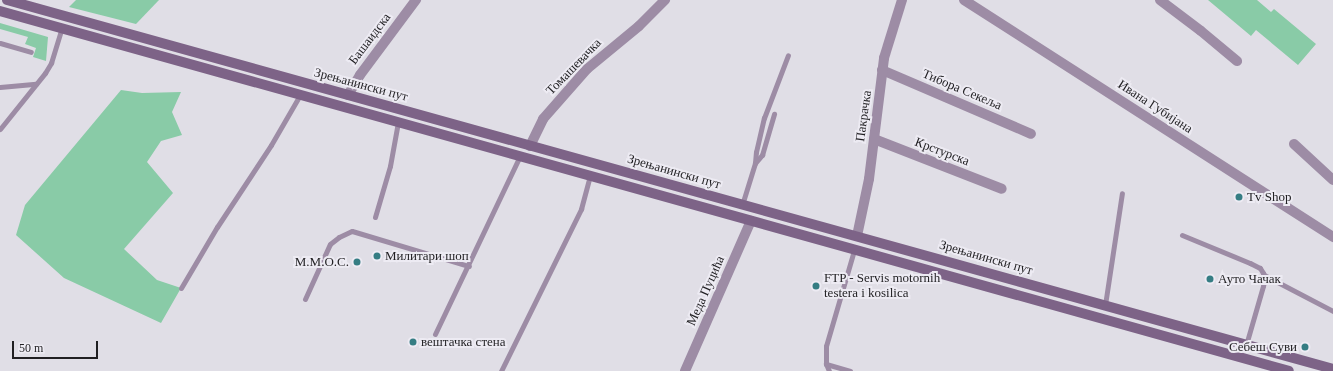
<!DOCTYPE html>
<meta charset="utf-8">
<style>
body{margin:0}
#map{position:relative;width:1333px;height:371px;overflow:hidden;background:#e0dee6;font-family:"Times New Roman",serif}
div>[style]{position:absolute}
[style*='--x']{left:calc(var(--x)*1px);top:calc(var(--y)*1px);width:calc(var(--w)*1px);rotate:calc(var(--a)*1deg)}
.green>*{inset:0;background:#89cba7}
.lane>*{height:5px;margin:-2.5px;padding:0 2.5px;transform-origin:2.5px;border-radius:2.5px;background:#9d8ca5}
.street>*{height:10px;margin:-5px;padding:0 5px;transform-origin:5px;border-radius:5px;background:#9d8ca5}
.secondary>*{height:10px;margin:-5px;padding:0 5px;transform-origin:5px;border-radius:5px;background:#7d6387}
.dots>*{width:11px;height:11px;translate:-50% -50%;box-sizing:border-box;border:2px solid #edebf3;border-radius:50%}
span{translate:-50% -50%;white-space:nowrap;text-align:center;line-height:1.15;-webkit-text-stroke:4px #edebf3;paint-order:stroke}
.street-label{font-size:13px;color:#201f22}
.poi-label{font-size:13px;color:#201f22}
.left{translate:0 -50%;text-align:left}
.right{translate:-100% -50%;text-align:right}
.scale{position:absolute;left:12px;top:341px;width:86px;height:18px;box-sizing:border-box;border:2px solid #201f22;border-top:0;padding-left:5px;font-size:12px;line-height:14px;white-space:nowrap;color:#201f22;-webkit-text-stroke:3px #edebf3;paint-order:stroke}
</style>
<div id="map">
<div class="green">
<div style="clip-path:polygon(76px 0,159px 0,136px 24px,69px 7px)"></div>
<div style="clip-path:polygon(1208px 0,1257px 0,1271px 12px,1274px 9px,1316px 44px,1298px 65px,1256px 30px,1251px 36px)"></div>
<div style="clip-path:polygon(0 23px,48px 37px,46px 61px,33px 57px,36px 48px,25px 44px,28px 37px,0 29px)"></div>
<div style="clip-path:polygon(121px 90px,142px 93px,181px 92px,172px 112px,182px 135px,161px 141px,147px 162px,173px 193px,124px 249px,157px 280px,181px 288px,161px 323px,64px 278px,16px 235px,25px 205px)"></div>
</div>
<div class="lane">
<div style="--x:0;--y:43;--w:32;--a:16"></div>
<div style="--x:0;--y:87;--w:36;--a:-5"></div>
<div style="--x:0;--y:129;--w:72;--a:-51.2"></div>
<div style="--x:45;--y:73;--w:12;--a:-59"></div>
<div style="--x:51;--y:63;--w:37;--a:-73"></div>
<div style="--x:755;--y:163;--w:11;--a:-49"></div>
<div style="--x:762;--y:155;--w:43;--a:-73.7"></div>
<div style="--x:742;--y:205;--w:44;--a:-72.8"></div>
<div style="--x:755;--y:163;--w:11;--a:-85"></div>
<div style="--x:756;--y:152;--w:35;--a:-77"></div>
<div style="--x:764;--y:118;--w:67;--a:-69.1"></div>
<div style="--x:375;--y:217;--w:53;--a:-73.6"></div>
<div style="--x:390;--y:166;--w:45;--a:-79.7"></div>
<div style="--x:1182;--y:235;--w:74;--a:22.4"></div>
<div style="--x:1250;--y:263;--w:11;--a:27"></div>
<div style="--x:1260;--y:268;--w:6;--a:59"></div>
<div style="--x:1263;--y:273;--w:5;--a:68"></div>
<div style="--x:1265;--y:278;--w:8;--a:104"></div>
<div style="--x:1263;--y:286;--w:61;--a:106.1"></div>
<div style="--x:1264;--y:275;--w:78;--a:27.6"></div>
<div style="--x:181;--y:288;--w:71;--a:-59.5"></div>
<div style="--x:217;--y:227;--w:98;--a:-56.6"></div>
<div style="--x:271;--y:145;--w:58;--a:-59.9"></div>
<div style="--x:305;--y:299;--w:60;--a:-65.6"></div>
<div style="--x:330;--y:244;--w:11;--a:-38"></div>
<div style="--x:339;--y:237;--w:14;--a:-25"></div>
<div style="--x:352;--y:231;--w:122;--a:16.7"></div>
<div style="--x:1105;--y:305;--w:113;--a:-81.4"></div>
<div style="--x:435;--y:334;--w:197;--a:-64.5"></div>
<div style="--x:826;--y:364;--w:25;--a:16"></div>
<div style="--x:501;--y:371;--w:181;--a:-63.7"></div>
<div style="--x:581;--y:209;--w:34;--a:-75"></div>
<div style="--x:829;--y:371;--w:8;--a:-113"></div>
<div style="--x:826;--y:364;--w:18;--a:-90"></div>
<div style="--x:826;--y:346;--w:100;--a:-73.7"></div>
</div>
<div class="street">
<div style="--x:964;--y:0;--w:439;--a:32.7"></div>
<div style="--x:1160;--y:0;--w:51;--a:37.1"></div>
<div style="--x:1201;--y:31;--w:47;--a:39.8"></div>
<div style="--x:882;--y:70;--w:162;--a:23.2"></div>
<div style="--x:348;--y:95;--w:23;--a:-59"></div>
<div style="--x:360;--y:75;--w:94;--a:-53.3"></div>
<div style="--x:874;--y:139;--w:137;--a:21.3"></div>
<div style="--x:1294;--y:144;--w:53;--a:42.7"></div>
<div style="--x:530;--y:146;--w:30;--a:-64"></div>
<div style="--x:543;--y:119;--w:67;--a:-48.7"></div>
<div style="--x:587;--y:69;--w:67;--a:-39.6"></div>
<div style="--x:639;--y:26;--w:37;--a:-45"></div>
<div style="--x:857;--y:236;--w:58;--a:-78.1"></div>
<div style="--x:869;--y:179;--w:122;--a:-82.9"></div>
<div style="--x:884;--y:58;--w:61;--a:-72.8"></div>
<div style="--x:685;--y:371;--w:164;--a:-66.3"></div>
</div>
<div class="secondary">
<div style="--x:7;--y:0;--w:1376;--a:15.55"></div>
<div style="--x:0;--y:11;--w:1338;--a:15.6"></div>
</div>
<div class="dots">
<div style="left:1239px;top:197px;background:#357d83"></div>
<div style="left:377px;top:256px;background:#357d83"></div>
<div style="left:357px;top:262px;background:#357d83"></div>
<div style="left:1210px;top:279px;background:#357d83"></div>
<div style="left:816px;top:286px;background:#357d83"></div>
<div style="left:413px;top:342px;background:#357d83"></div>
<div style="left:1305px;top:347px;background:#357d83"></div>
</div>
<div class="street-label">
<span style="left:370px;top:39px;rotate:-53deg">Башаидска</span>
<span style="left:574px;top:67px;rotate:-46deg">Томашевачка</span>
<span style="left:361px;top:85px;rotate:15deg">Зрењанински пут</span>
<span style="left:962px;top:90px;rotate:23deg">Тибора Секеља</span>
<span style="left:1155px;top:107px;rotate:33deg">Ивана Губијана</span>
<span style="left:864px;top:116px;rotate:-82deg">Пакрачка</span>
<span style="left:942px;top:152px;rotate:21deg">Крстурска</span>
<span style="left:674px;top:172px;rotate:16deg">Зрењанински пут</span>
<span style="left:986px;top:258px;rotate:16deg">Зрењанински пут</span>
<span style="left:706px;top:291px;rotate:-66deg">Меда Пуцића</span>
</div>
<div class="poi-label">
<span class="left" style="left:1247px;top:197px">Tv Shop</span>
<span class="left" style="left:385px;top:256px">Милитари шоп</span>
<span class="right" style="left:349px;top:262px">M.M.O.C.</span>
<span class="left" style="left:824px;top:286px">FTP - Servis motornih<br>testera i kosilica</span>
<span class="left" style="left:1218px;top:279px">Ауто Чачак</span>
<span class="left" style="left:421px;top:342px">вештачка стена</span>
<span class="right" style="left:1297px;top:347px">Себеш Суви</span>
</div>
<div class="scale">50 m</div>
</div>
